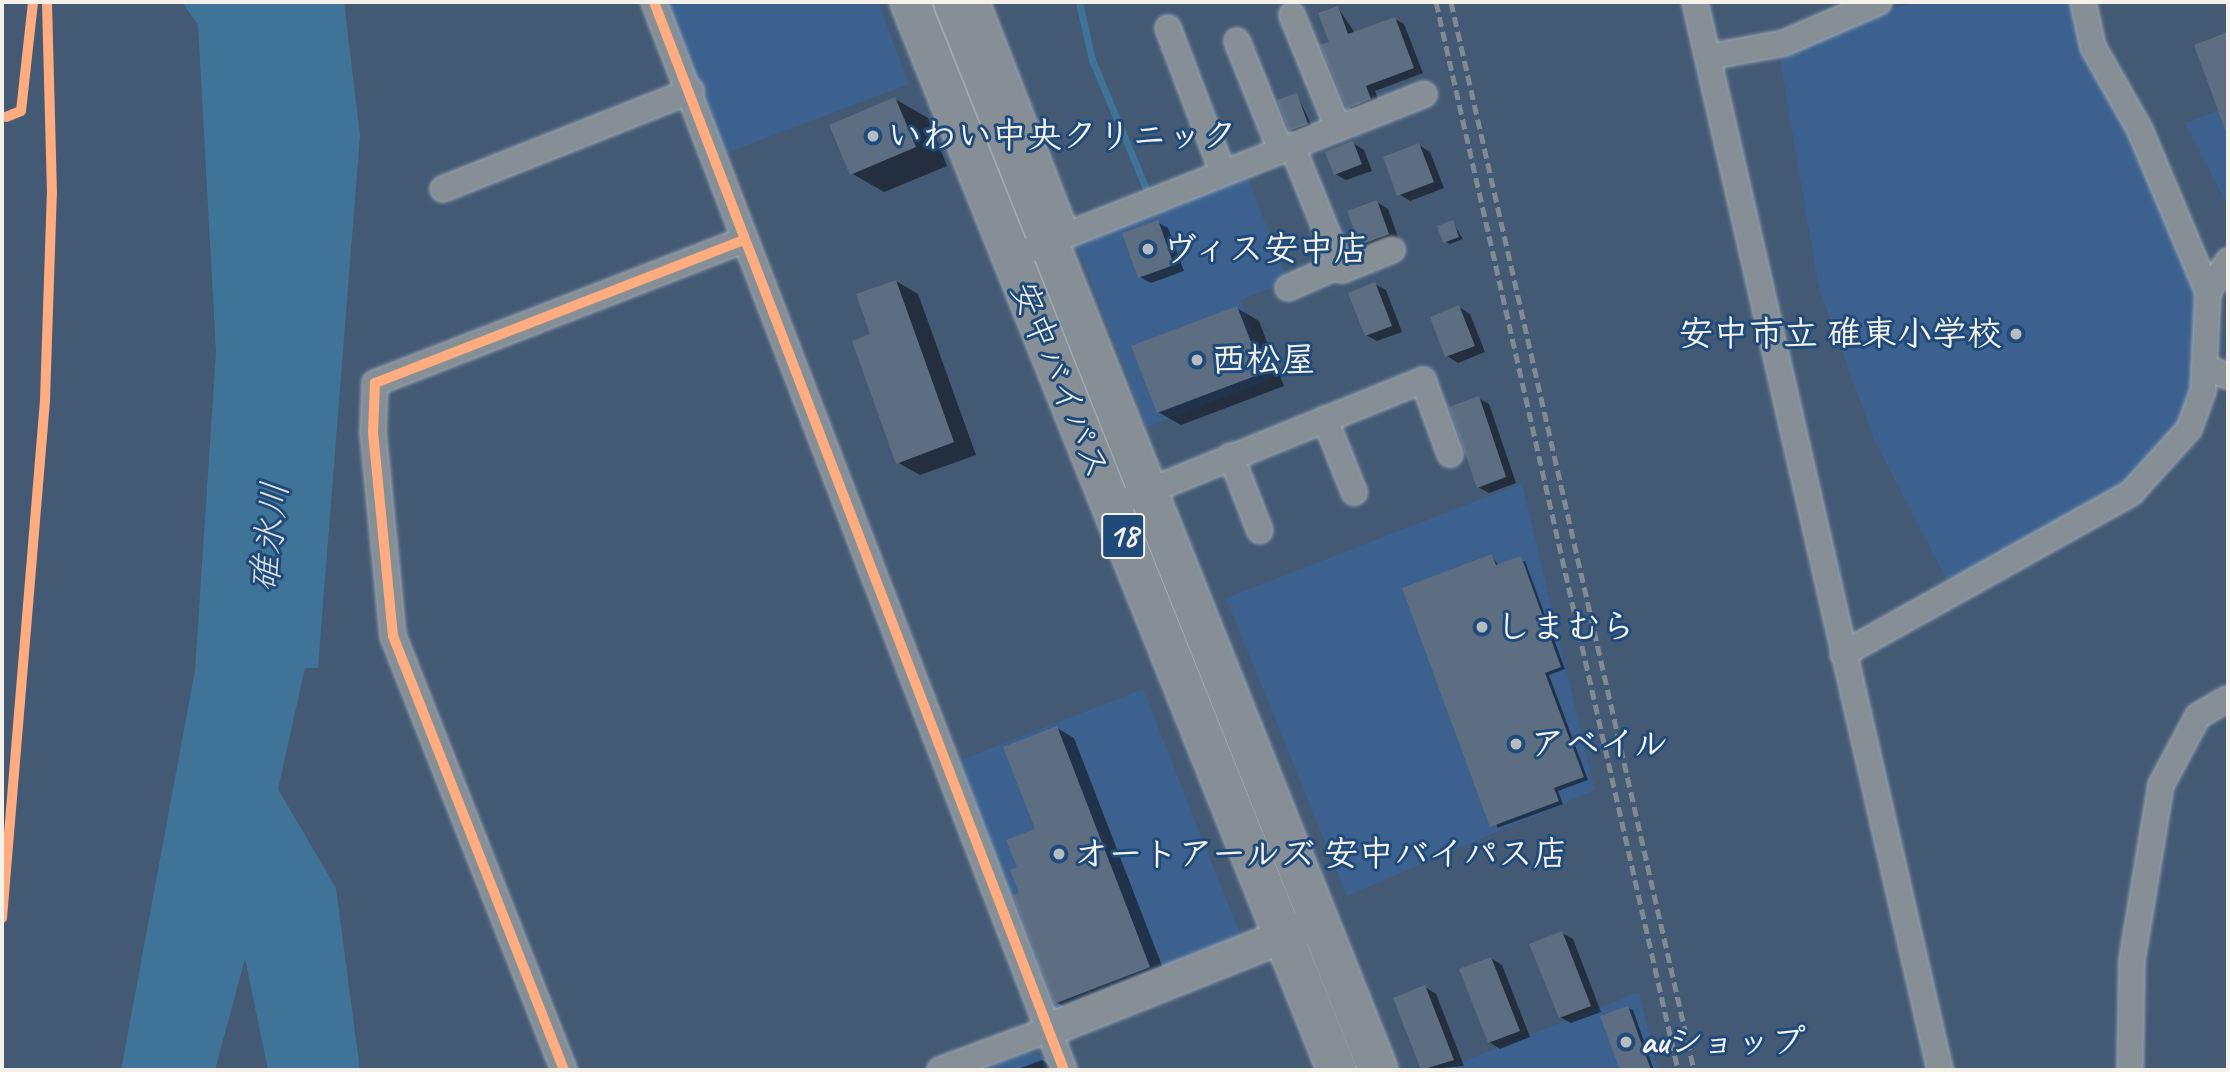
<!DOCTYPE html>
<meta charset="utf-8">
<style>
body{margin:0}
#map{position:relative;width:2230px;height:1072px;overflow:hidden;background:#435974;font-family:Caveat,"Klee One",sans-serif}
div>[style]{position:absolute}
[style*='--x']{left:calc(var(--x)*1px);top:calc(var(--y)*1px);width:calc(var(--w)*1px);rotate:calc(var(--a)*1deg)}
.built>*{inset:0;background:#3c618e}
.water>*{inset:0;background:#3f7397}
.shadow>*{inset:0;background:#0007}
.stream>*{height:7px;margin:-3.5px;padding:0 3.5px;transform-origin:3.5px;border-radius:3.5px;background:#3f7397}
.building>*{inset:0;background:#5d6e83}
.roads{filter:drop-shadow(0 0 2px #a2acb6) drop-shadow(0 0 2px #a2acb6)}
.minor>*{height:24px;margin:-12px;padding:0 12px;transform-origin:12px;border-radius:12px;background:#878f96}
.tertiary>*{height:32px;margin:-16px;padding:0 16px;transform-origin:16px;border-radius:16px;background:#878f96}
.trunk>*{height:38px;margin:-19px;padding:0 19px;transform-origin:19px;border-radius:19px;background:#878f96}
.rail>*{height:5px;margin-top:-2.5px;transform-origin:0;background:repeating-linear-gradient(90deg,#808a95 0 10px,transparent 0 15px)}
.cycleway>*{height:10px;margin:-5px;padding:0 5px;transform-origin:5px;border-radius:5px;background:#ffac80}
.dots>*{width:19px;height:19px;translate:-50% -50%;box-sizing:border-box;border:4px solid #1f4a7a;border-radius:50%}
span{translate:-50% -50%;white-space:nowrap;text-align:center;line-height:1.15;-webkit-text-stroke:6px #1f4a7a;paint-order:stroke}
.shield-label span{padding:2px 5px;background:#1f4a7a;border:2px solid;border-radius:5px;-webkit-text-stroke-width:0}
.shield-label{font-size:33px;color:#f4f1e8;font-weight:700}
.poi-label{font-size:35px;color:#f4f1e8;font-weight:700}
.left{translate:0 -50%;text-align:left}
.right{translate:-100% -50%;text-align:right}
.street-label{font-size:35px;color:#f4f1e8}
.water-label{font-size:37px;color:#d9dfdc;font-style:italic}
.frame{position:absolute;inset:0;border:4px solid #f4f1e8;pointer-events:none}
</style>
<div id="map">
<div class="built">
<div style="clip-path:polygon(662px 2px,878px 2px,909px 84px,726px 153px)"></div>
<div style="clip-path:polygon(1919px 2px,2074px 2px,2198px 287px,2196px 381px,2183px 423px,2125px 488px,1952px 590px,1874px 439px,1818px 285px,1780px 58px,1878px 12px)"></div>
<div style="clip-path:polygon(2228px 107px,2228px 206px,2185px 123px)"></div>
<div style="clip-path:polygon(1247px 176px,1288px 281px,1240px 300px,1271px 379px,1147px 427px,1076px 242px)"></div>
<div style="clip-path:polygon(1522px 483px,1595px 790px,1347px 896px,1226px 598px)"></div>
<div style="clip-path:polygon(1143px 689px,1242px 939px,1057px 1012px,1049px 1008px,953px 763px)"></div>
<div style="clip-path:polygon(1639px 992px,1658px 1070px,1441px 1070px)"></div>
<div style="clip-path:polygon(1026px 1052px,1049px 1057px,1054px 1070px,979px 1070px)"></div>
</div>
<div class="water">
<div style="clip-path:polygon(182px 2px,344px 2px,360px 136px,318px 668px,305px 668px,278px 789px,336px 888px,360px 1070px,268px 1070px,245px 959px,215px 1070px,121px 1070px,195px 670px,216px 352px,198px 25px)"></div>
</div>
<div class="shadow">
<div style="clip-path:polygon(1338px 8px,1355px 33px,1395px 19px,1404px 24px,1423px 73px,1375px 91px,1380px 104px,1357px 113px,1348px 107px,1331px 43px)"></div>
<div style="clip-path:polygon(1297px 95px,1312px 126px,1295px 133px,1291px 130px)"></div>
<div style="clip-path:polygon(895px 99px,928px 118px,947px 166px,884px 192px,851px 173px)"></div>
<div style="clip-path:polygon(1353px 143px,1364px 150px,1372px 171px,1346px 180px,1335px 174px)"></div>
<div style="clip-path:polygon(1419px 145px,1430px 152px,1444px 188px,1410px 201px,1399px 194px)"></div>
<div style="clip-path:polygon(1377px 202px,1388px 209px,1399px 240px,1372px 250px,1361px 243px)"></div>
<div style="clip-path:polygon(1157px 222px,1168px 228px,1184px 271px,1151px 283px,1140px 277px)"></div>
<div style="clip-path:polygon(1452px 222px,1463px 239px,1450px 244px,1445px 241px)"></div>
<div style="clip-path:polygon(896px 281px,918px 294px,976px 455px,920px 475px,897px 462px,872px 335px)"></div>
<div style="clip-path:polygon(1375px 284px,1386px 290px,1402px 332px,1377px 341px,1366px 335px)"></div>
<div style="clip-path:polygon(1459px 307px,1470px 314px,1485px 352px,1458px 363px,1447px 356px)"></div>
<div style="clip-path:polygon(1237px 308px,1259px 321px,1284px 386px,1181px 425px,1158px 412px)"></div>
<div style="clip-path:polygon(1478px 398px,1489px 404px,1516px 483px,1489px 493px,1478px 487px)"></div>
<div style="clip-path:polygon(1492px 556px,1499px 566px,1525px 561px,1565px 669px,1549px 675px,1588px 780px,1558px 791px,1563px 804px,1497px 828px)"></div>
<div style="clip-path:polygon(1057px 728px,1074px 738px,1166px 976px,1073px 1012px,1056px 1002px,1021px 894px,1019px 868px,1037px 830px)"></div>
<div style="clip-path:polygon(1562px 933px,1573px 939px,1601px 1012px,1571px 1023px,1560px 1017px)"></div>
<div style="clip-path:polygon(1491px 958px,1502px 965px,1530px 1037px,1500px 1049px,1489px 1042px)"></div>
<div style="clip-path:polygon(1425px 987px,1436px 994px,1464px 1066px,1423px 1070px,1395px 999px)"></div>
<div style="clip-path:polygon(1628px 1008px,1633px 1010px,1654px 1070px,1622px 1070px,1603px 1017px)"></div>
<div style="clip-path:polygon(1042px 1060px,1059px 1070px,1015px 1070px)"></div>
</div>
<div class="stream">
<div style="--x:1079;--y:2;--w:59;--a:77.4"></div>
<div style="--x:1092;--y:60;--w:142;--a:67.2"></div>
</div>
<div class="building">
<div style="clip-path:polygon(1338px 6px,1348px 34px,1395px 17px,1414px 68px,1366px 86px,1371px 99px,1347px 109px,1320px 45px,1329px 42px,1318px 13px)"></div>
<div style="clip-path:polygon(2228px 32px,2228px 132px,2226px 132px,2194px 45px)"></div>
<div style="clip-path:polygon(1297px 93px,1308px 124px,1289px 131px,1277px 100px)"></div>
<div style="clip-path:polygon(895px 97px,916px 147px,850px 175px,829px 125px)"></div>
<div style="clip-path:polygon(1353px 141px,1362px 164px,1334px 175px,1325px 152px)"></div>
<div style="clip-path:polygon(1419px 143px,1434px 182px,1397px 196px,1383px 157px)"></div>
<div style="clip-path:polygon(1377px 200px,1389px 234px,1360px 245px,1347px 211px)"></div>
<div style="clip-path:polygon(1158px 220px,1174px 265px,1138px 278px,1122px 233px)"></div>
<div style="clip-path:polygon(1453px 220px,1459px 237px,1443px 243px,1437px 226px)"></div>
<div style="clip-path:polygon(896px 280px,954px 442px,896px 464px,852px 341px,870px 334px,856px 294px)"></div>
<div style="clip-path:polygon(1375px 282px,1392px 326px,1365px 336px,1348px 293px)"></div>
<div style="clip-path:polygon(1459px 305px,1475px 346px,1445px 357px,1430px 317px)"></div>
<div style="clip-path:polygon(1237px 306px,1263px 373px,1157px 413px,1131px 346px)"></div>
<div style="clip-path:polygon(1479px 396px,1506px 477px,1477px 488px,1449px 407px)"></div>
<div style="clip-path:polygon(1492px 554px,1496px 565px,1521px 556px,1561px 667px,1545px 673px,1584px 777px,1554px 788px,1559px 801px,1490px 827px,1402px 588px)"></div>
<div style="clip-path:polygon(1057px 726px,1150px 967px,1054px 1004px,1013px 895px,1019px 893px,1010px 870px,1017px 867px,1006px 840px,1035px 829px,1003px 747px)"></div>
<div style="clip-path:polygon(1562px 931px,1591px 1006px,1559px 1018px,1529px 944px)"></div>
<div style="clip-path:polygon(1491px 957px,1520px 1031px,1488px 1043px,1459px 969px)"></div>
<div style="clip-path:polygon(1425px 985px,1454px 1060px,1421px 1070px,1393px 998px)"></div>
<div style="clip-path:polygon(1628px 1006px,1651px 1070px,1620px 1070px,1600px 1016px)"></div>
</div>
<div class="roads">
<div class="minor">
<div style="--x:654;--y:2;--w:1144;--a:69"></div>
<div style="--x:977;--y:2;--w:250;--a:68.9"></div>
<div style="--x:1695;--y:2;--w:1096;--a:77.08"></div>
<div style="--x:1292;--y:15;--w:122;--a:67.8"></div>
<div style="--x:1168;--y:28;--w:155;--a:69.2"></div>
<div style="--x:1237;--y:41;--w:118;--a:68.2"></div>
<div style="--x:1708;--y:57;--w:77;--a:-10.4"></div>
<div style="--x:1784;--y:43;--w:103;--a:-23.3"></div>
<div style="--x:1292;--y:146;--w:134;--a:68"></div>
<div style="--x:1342;--y:270;--w:54;--a:-21.8"></div>
<div style="--x:443;--y:189;--w:267;--a:-21.6"></div>
<div style="--x:1011;--y:257;--w:444;--a:-21.5"></div>
<div style="--x:1288;--y:288;--w:57;--a:-23.9"></div>
<div style="--x:2208;--y:292;--w:37;--a:-57"></div>
<div style="--x:2204;--y:367;--w:26;--a:21"></div>
<div style="--x:1325;--y:419;--w:79;--a:68.3"></div>
<div style="--x:1231;--y:456;--w:80;--a:68.9"></div>
<div style="--x:1134;--y:497;--w:312;--a:-22"></div>
<div style="--x:1423;--y:380;--w:79;--a:70"></div>
<div style="--x:1843;--y:654;--w:330;--a:-29.2"></div>
<div style="--x:2131;--y:493;--w:86;--a:-47.8"></div>
<div style="--x:2189;--y:429;--w:40;--a:-69.8"></div>
<div style="--x:2203;--y:391;--w:99;--a:-87.1"></div>
<div style="--x:2208;--y:292;--w:176;--a:-112.8"></div>
<div style="--x:2140;--y:130;--w:95;--a:-119.5"></div>
<div style="--x:2093;--y:47;--w:46;--a:-102.5"></div>
<div style="--x:564;--y:1070;--w:466;--a:-111.5"></div>
<div style="--x:393;--y:636;--w:204;--a:-95.6"></div>
<div style="--x:373;--y:433;--w:50;--a:-87.7"></div>
<div style="--x:375;--y:383;--w:395;--a:-21.2"></div>
<div style="--x:940;--y:1070;--w:115;--a:-20.3"></div>
<div style="--x:2130;--y:1070;--w:110;--a:-89"></div>
<div style="--x:2132;--y:960;--w:177;--a:-80.6"></div>
<div style="--x:2161;--y:785;--w:78;--a:-61.8"></div>
<div style="--x:2198;--y:716;--w:34;--a:-30"></div>
</div>
<div class="tertiary">
<div style="--x:1048;--y:1030;--w:276;--a:-21.7"></div>
</div>
<div class="trunk">
<div style="--x:910;--y:2;--w:1150;--a:68.21"></div>
<div style="--x:953;--y:2;--w:1149;--a:68.3"></div>
</div>
</div>
<div class="rail">
<div style="--x:1436;--y:2;--w:1095;--a:77.23"></div>
<div style="--x:1451;--y:2;--w:1095;--a:77.18"></div>
</div>
<div class="cycleway">
<div style="--x:654;--y:2;--w:1144;--a:69"></div>
<div style="--x:6;--y:117;--w:16;--a:-22"></div>
<div style="--x:21;--y:111;--w:110;--a:-83.7"></div>
<div style="--x:2;--y:918;--w:520;--a:-85.25"></div>
<div style="--x:45;--y:400;--w:206;--a:-88.1"></div>
<div style="--x:52;--y:194;--w:192;--a:-91.5"></div>
<div style="--x:564;--y:1070;--w:466;--a:-111.5"></div>
<div style="--x:393;--y:636;--w:204;--a:-95.6"></div>
<div style="--x:373;--y:433;--w:50;--a:-87.7"></div>
<div style="--x:375;--y:383;--w:395;--a:-21.2"></div>
</div>
<div class="dots">
<div style="left:873px;top:136px;background:#b6bcbf"></div>
<div style="left:1148px;top:249px;background:#b6bcbf"></div>
<div style="left:2016px;top:334px;background:#b6bcbf"></div>
<div style="left:1197px;top:360px;background:#b6bcbf"></div>
<div style="left:1482px;top:627px;background:#b6bcbf"></div>
<div style="left:1516px;top:744px;background:#b6bcbf"></div>
<div style="left:1059px;top:854px;background:#b6bcbf"></div>
<div style="left:1626px;top:1042px;background:#b6bcbf"></div>
</div>
<div class="shield-label">
<span style="left:1123px;top:536px">18</span>
</div>
<div class="poi-label">
<span class="left" style="left:887px;top:136px">いわい中央クリニック</span>
<span class="left" style="left:1162px;top:249px">ヴィス安中店</span>
<span class="right" style="left:2002px;top:334px">安中市立 碓東小学校</span>
<span class="left" style="left:1211px;top:360px">西松屋</span>
<span class="left" style="left:1496px;top:627px">しまむら</span>
<span class="left" style="left:1530px;top:744px">アベイル</span>
<span class="left" style="left:1073px;top:854px">オートアールズ 安中バイパス店</span>
<span class="left" style="left:1640px;top:1042px">auショップ</span>
</div>
<div class="street-label">
<span style="left:1060px;top:380px;rotate:68deg">安中バイパス</span>
</div>
<div class="water-label">
<span style="left:270px;top:537px;rotate:-84deg">碓氷川</span>
</div>
<div class="frame"></div>
</div>
